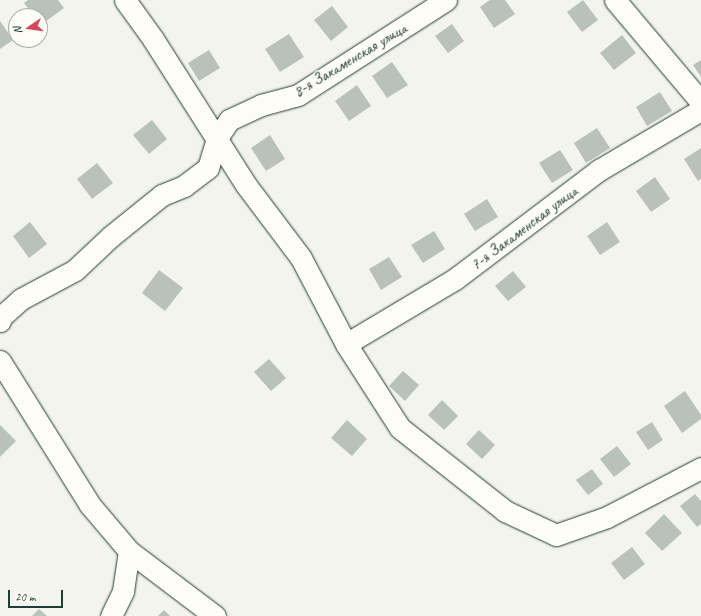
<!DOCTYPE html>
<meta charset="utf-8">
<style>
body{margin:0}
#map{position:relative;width:701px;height:616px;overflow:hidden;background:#f4f4ef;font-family:Caveat,sans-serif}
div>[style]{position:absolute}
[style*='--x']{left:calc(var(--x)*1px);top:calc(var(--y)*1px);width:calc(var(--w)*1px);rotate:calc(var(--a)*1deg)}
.building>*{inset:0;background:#b9c1bb}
.roads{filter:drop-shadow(0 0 1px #1f3d34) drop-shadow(0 0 1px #1f3d34)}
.street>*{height:21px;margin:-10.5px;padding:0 10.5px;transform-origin:10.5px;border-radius:10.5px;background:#fdfcf7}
span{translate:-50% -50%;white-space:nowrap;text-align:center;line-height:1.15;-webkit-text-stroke:3px #fdfcf7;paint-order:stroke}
.street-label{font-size:16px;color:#1f3d34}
.north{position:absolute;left:8px;top:8px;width:40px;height:40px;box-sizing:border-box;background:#fdfcf7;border:1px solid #a4b0a9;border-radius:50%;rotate:257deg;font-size:11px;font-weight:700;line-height:16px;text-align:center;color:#1f3d34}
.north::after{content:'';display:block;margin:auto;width:14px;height:18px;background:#d1495b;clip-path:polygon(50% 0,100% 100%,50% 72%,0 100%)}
.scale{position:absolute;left:8px;top:590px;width:55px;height:18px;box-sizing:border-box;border:2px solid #1f3d34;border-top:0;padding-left:5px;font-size:12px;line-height:14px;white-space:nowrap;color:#1f3d34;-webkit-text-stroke:3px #fdfcf7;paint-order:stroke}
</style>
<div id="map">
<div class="building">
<div style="clip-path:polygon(28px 0,58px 0,64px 8px,41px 25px,40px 16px,34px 16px,24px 3px)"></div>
<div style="clip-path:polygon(490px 0,505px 0,515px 14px,494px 28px,480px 7px)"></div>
<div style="clip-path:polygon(583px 0,598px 20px,582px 32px,567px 12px)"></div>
<div style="clip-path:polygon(332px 6px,348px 27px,331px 41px,314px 20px)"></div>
<div style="clip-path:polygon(0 21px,13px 40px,0 49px)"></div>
<div style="clip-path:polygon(452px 24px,464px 41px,448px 53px,435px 36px)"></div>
<div style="clip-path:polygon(289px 34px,304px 57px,280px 72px,265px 49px)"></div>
<div style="clip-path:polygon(622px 35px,636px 53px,614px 70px,600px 53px)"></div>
<div style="clip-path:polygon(209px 50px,220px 68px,199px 81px,188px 63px)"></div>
<div style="clip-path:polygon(701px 60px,701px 77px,693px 65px)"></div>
<div style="clip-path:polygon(392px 62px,408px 85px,387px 98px,372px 76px)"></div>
<div style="clip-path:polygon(357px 85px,371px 106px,349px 121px,335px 101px)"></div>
<div style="clip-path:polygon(660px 92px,672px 111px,647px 126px,636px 107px)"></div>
<div style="clip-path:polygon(152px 120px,167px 139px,149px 154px,133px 135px)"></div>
<div style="clip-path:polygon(597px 128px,610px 148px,586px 163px,574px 143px)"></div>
<div style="clip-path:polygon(270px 135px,285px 159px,266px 171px,251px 148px)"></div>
<div style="clip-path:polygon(701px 148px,701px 179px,698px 181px,684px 159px)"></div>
<div style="clip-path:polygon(560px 150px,573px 170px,552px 183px,539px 163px)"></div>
<div style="clip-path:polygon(97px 163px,113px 183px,92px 199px,77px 179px)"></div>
<div style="clip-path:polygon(655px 177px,670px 199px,651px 212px,636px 191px)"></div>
<div style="clip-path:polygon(487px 199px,498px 217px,475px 231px,464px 214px)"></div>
<div style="clip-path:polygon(30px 222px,47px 244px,29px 258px,13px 236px)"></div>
<div style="clip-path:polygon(607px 222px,620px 242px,600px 255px,587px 236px)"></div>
<div style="clip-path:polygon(434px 231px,445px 249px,423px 263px,411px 245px)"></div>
<div style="clip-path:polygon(389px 257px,402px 277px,381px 290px,369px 269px)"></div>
<div style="clip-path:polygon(159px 270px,183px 288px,165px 311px,142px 293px)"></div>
<div style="clip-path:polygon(513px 271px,526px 287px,508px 301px,495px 286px)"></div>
<div style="clip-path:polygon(269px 359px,286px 378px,271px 391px,254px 372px)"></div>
<div style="clip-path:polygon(403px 371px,419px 385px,405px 401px,389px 386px)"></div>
<div style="clip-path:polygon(685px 391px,701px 415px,701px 419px,682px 433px,664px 406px)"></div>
<div style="clip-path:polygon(442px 400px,458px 416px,444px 430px,428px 415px)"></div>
<div style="clip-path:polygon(347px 420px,367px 439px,352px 456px,331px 438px)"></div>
<div style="clip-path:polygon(652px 422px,663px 440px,648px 450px,636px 432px)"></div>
<div style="clip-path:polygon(0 425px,16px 441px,0 457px)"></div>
<div style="clip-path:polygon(479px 430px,495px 445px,482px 459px,466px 444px)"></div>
<div style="clip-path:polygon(617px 446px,631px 464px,614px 477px,600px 459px)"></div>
<div style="clip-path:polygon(592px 469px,603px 484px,588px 495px,576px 480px)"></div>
<div style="clip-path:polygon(695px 494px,701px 501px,701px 524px,697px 527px,680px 506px)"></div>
<div style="clip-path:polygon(664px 514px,682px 533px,662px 551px,645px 533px)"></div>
<div style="clip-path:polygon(632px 547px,645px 564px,624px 580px,611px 563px)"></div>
<div style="clip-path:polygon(39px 609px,47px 616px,32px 616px)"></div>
<div style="clip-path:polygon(164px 610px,170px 616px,158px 616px)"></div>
</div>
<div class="roads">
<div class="street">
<div style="--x:125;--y:0;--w:48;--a:54.3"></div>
<div style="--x:153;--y:39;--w:173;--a:57.5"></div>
<div style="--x:246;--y:185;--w:91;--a:53"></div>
<div style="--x:301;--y:258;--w:97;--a:62.4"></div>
<div style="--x:346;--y:344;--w:100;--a:57.3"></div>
<div style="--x:400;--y:428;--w:134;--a:38.3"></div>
<div style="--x:505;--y:511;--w:56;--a:25.2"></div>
<div style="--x:556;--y:535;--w:54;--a:-19.4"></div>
<div style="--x:607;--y:517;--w:106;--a:-27.5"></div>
<div style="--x:615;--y:0;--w:133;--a:49.9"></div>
<div style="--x:0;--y:321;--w:4;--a:-76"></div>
<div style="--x:1;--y:317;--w:27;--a:-42"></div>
<div style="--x:21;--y:299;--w:61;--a:-28.2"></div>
<div style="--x:75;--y:270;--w:48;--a:-43.3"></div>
<div style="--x:110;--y:237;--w:67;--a:-38.9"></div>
<div style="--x:162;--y:195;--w:24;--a:-22"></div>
<div style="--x:184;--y:186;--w:30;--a:-37"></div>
<div style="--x:208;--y:168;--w:31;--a:-73"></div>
<div style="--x:217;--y:138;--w:22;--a:-56"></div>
<div style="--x:229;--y:120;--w:35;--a:-25"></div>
<div style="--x:261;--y:105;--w:38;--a:-15"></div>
<div style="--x:298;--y:95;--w:176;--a:-32.7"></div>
<div style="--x:346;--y:344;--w:127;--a:-30.8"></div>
<div style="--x:455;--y:279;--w:181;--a:-37.1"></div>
<div style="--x:599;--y:170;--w:118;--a:-30.5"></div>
<div style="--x:0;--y:361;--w:170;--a:58"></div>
<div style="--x:90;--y:505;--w:60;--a:49.7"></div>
<div style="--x:129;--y:551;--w:108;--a:37.1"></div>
<div style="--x:111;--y:616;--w:28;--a:-64"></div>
<div style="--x:123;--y:591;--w:40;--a:-81.5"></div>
</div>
</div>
<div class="street-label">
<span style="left:350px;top:60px;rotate:-31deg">8-я Закаменская улица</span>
<span style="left:524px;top:228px;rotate:-37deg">7-я Закаменская улица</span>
</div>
<div class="north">N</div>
<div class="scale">20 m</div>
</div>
